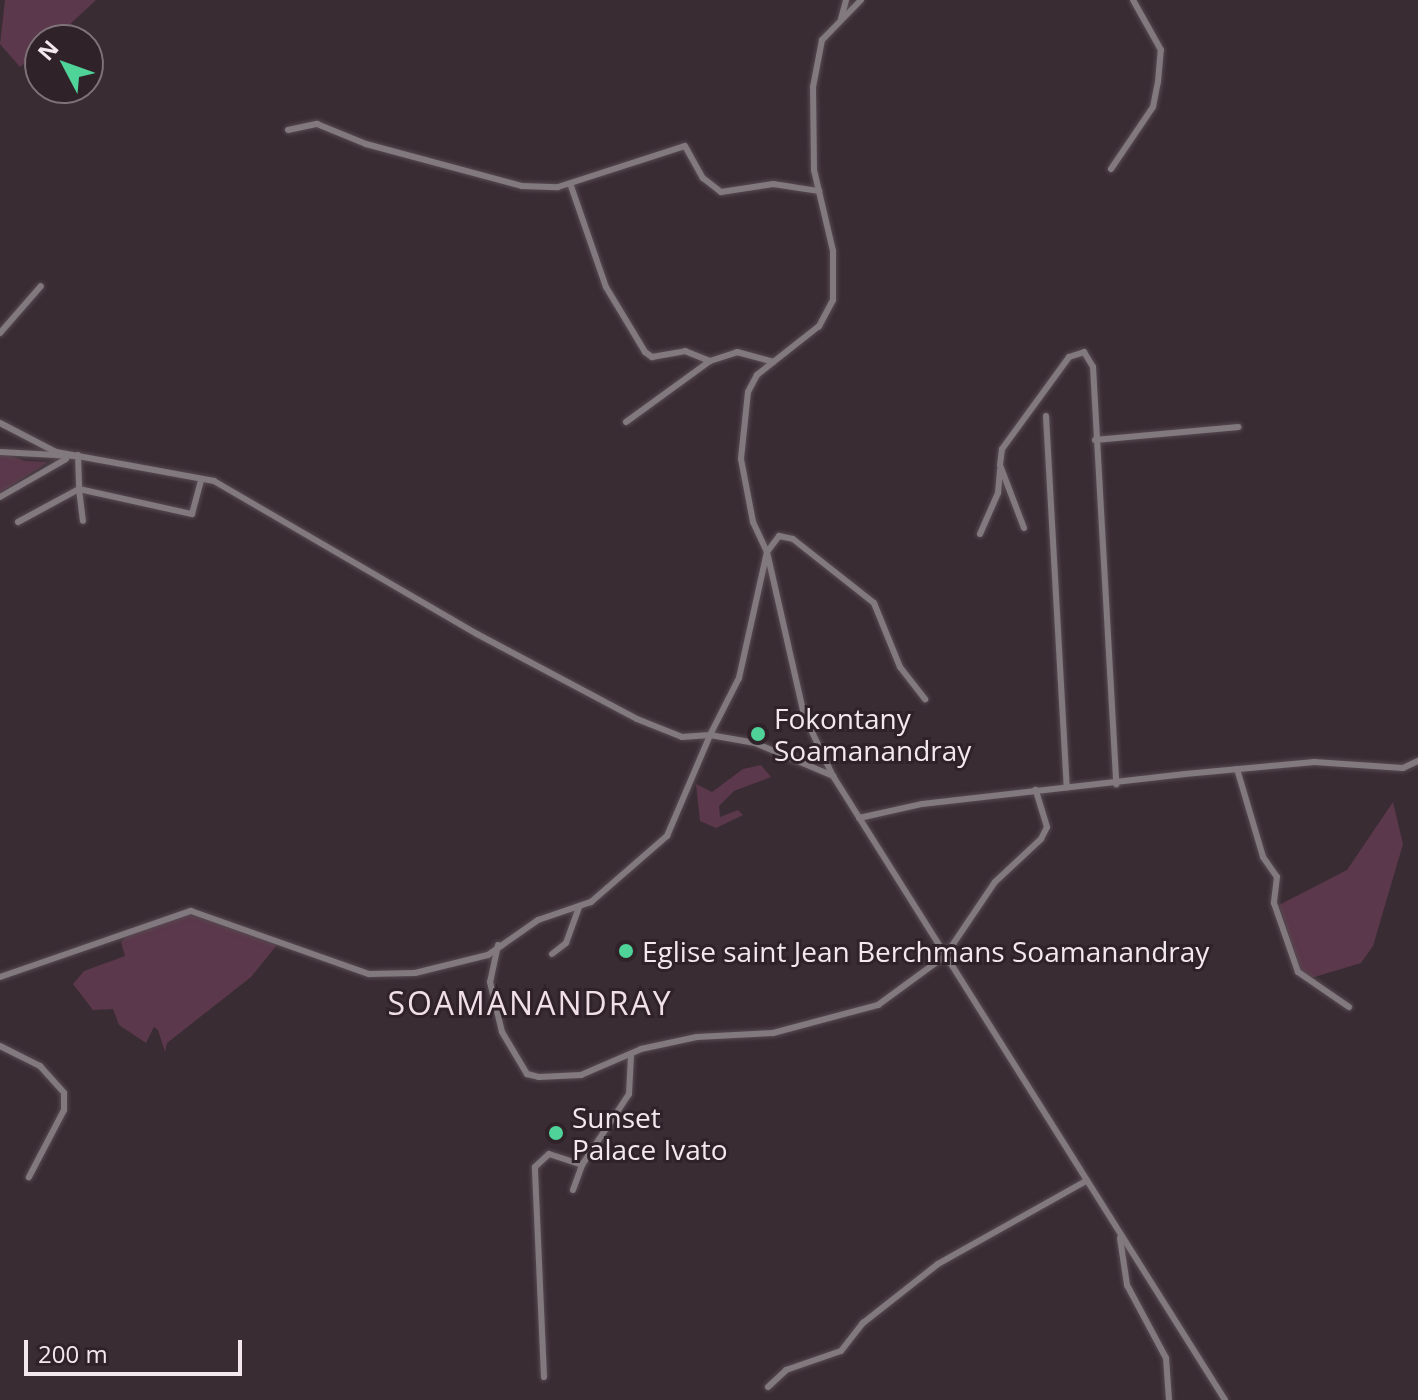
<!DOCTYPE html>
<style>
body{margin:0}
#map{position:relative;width:1418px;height:1400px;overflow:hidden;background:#3a2c33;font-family:"Open Sans",sans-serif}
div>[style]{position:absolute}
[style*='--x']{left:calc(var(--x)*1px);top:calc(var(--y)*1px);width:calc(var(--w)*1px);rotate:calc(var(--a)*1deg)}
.green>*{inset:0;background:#5b384b}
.roads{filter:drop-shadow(0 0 2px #574a51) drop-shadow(0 0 2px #574a51)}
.street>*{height:6px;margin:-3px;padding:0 3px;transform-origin:3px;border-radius:3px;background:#81797d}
.dots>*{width:22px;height:22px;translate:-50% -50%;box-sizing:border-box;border:4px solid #302229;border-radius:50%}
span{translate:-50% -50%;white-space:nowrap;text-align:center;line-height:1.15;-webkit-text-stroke:6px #302229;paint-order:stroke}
.poi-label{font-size:28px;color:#f2e8ed}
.left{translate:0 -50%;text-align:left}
.quarter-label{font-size:32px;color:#f1dfe8;letter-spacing:2px}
.north{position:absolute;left:24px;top:24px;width:80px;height:80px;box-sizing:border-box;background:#302229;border:2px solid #7e7177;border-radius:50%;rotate:311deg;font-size:22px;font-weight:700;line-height:32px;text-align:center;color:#f2e8ed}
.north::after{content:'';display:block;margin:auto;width:28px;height:36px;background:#4fd399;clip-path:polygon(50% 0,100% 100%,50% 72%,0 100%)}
.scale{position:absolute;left:24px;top:1340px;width:218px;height:36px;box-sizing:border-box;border:4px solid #f2e8ed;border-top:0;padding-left:10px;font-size:24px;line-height:28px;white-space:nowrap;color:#f2e8ed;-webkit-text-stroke:6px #302229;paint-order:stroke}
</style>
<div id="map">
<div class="green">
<div style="clip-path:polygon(5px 0,96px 0,53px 40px,40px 40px,40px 51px,20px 67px,0 44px)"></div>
<div style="clip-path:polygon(0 453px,26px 461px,48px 462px,0 493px)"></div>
<div style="clip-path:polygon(761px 765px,771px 777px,734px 791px,719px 806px,720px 817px,738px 810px,743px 815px,716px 828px,700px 821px,696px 784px,712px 792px,743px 769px)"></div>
<div style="clip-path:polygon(1393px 802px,1403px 844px,1373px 946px,1361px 963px,1311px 978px,1301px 971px,1279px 905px,1347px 870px)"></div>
<div style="clip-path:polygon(189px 914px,277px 945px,251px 977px,167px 1043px,165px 1052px,158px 1030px,154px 1027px,146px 1043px,119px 1025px,113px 1009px,93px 1010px,73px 984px,84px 971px,125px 956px,121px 942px,127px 936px)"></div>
</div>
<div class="roads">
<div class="street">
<div style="--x:861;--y:0;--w:56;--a:134.3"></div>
<div style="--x:822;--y:40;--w:48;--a:100.8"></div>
<div style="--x:813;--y:87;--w:83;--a:89.3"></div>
<div style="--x:814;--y:170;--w:83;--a:76.8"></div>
<div style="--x:833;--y:251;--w:49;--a:90"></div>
<div style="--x:833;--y:300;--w:30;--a:118"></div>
<div style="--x:819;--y:326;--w:79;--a:141.7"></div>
<div style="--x:757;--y:375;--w:19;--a:118"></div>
<div style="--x:748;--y:392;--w:67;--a:96"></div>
<div style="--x:741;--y:459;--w:64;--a:79.2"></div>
<div style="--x:753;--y:522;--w:33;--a:65"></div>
<div style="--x:767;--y:552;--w:167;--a:77.2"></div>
<div style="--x:804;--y:715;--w:68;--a:64.6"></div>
<div style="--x:833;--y:776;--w:737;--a:57.86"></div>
<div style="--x:841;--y:19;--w:20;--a:-75"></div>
<div style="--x:288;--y:130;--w:30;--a:-12"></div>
<div style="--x:317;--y:124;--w:53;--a:22.2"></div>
<div style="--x:366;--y:144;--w:162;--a:15.1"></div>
<div style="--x:522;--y:186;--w:36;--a:2"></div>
<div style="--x:558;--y:187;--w:133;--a:-17.9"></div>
<div style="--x:685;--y:146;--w:37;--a:61"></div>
<div style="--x:703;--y:178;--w:23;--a:38"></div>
<div style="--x:721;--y:192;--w:53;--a:-8.7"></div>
<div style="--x:773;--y:184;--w:47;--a:8.7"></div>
<div style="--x:1111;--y:169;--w:75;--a:-55.9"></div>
<div style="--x:1153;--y:107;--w:25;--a:-79"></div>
<div style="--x:1158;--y:82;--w:32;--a:-85"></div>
<div style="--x:1161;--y:50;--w:57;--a:-119.2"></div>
<div style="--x:571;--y:186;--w:107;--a:70.9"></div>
<div style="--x:606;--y:287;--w:76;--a:59"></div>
<div style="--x:645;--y:352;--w:9;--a:36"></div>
<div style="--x:652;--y:357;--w:34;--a:-10"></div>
<div style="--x:685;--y:351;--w:27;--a:22"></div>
<div style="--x:0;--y:333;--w:62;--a:-48.9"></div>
<div style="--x:1046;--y:416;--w:372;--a:86.8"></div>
<div style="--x:626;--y:422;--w:104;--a:-36"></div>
<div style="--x:710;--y:361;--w:28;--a:-18"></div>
<div style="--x:737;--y:352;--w:38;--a:15"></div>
<div style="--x:0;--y:423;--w:63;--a:27.4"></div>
<div style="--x:56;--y:452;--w:161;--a:10.4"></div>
<div style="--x:214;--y:481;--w:304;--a:30.2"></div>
<div style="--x:477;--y:634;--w:181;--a:28"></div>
<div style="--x:637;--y:719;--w:48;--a:21.8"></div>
<div style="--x:682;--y:737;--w:28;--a:-4"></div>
<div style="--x:710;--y:735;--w:64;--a:-63"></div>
<div style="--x:739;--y:678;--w:129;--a:-77.5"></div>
<div style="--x:767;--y:552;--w:20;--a:-53"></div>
<div style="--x:779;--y:536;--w:14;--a:12"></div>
<div style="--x:793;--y:539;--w:103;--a:38.3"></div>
<div style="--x:874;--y:603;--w:69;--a:67.9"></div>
<div style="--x:900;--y:667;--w:41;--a:52"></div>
<div style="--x:1095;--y:440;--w:144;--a:-5.2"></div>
<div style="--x:0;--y:452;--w:74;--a:3.1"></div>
<div style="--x:78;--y:455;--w:34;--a:88"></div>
<div style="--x:79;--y:489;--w:116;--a:12.5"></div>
<div style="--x:192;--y:514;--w:35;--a:-75"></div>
<div style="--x:0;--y:497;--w:76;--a:-29.9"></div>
<div style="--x:18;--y:522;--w:69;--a:-28.4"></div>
<div style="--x:79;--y:489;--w:32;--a:83"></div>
<div style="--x:1024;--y:528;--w:67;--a:-110.9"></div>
<div style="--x:1000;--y:465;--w:16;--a:-83"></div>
<div style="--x:1002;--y:449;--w:114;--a:-53.9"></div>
<div style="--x:1069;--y:357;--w:16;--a:-18"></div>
<div style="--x:1084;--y:352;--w:17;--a:59"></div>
<div style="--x:1093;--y:367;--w:418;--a:86.8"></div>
<div style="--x:980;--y:534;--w:45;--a:-66.3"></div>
<div style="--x:998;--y:493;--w:23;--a:-85"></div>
<div style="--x:1237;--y:769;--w:92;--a:73.5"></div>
<div style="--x:1263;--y:857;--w:24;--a:55"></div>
<div style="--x:1277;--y:877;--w:26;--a:97"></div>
<div style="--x:1274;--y:903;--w:73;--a:70.8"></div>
<div style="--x:1298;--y:972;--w:62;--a:34.5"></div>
<div style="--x:859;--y:818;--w:65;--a:-12.5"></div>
<div style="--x:922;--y:804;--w:265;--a:-6.5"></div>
<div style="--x:1185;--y:774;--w:130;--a:-5.3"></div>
<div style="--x:1314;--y:762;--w:89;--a:3.9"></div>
<div style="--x:1403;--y:768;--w:17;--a:-25"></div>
<div style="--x:498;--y:945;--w:38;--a:102"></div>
<div style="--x:490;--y:982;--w:51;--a:76.5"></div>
<div style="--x:502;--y:1032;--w:49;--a:59.2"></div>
<div style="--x:527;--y:1074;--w:12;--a:14"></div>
<div style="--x:539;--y:1077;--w:42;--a:-2.7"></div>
<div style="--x:581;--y:1075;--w:65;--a:-23.4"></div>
<div style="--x:641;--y:1049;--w:57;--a:-12.1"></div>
<div style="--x:697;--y:1037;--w:76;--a:-3"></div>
<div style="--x:773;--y:1033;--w:109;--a:-14.9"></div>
<div style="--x:878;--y:1005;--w:83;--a:-36.2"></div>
<div style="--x:945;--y:956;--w:89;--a:-56"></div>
<div style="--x:995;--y:882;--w:63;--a:-43.1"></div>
<div style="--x:1041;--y:839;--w:13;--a:-63"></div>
<div style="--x:1047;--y:827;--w:39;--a:-107"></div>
<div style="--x:552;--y:954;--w:18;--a:-38"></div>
<div style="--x:566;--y:943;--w:38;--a:-70"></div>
<div style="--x:0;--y:977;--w:202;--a:-19.1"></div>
<div style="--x:191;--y:911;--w:189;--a:19.5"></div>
<div style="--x:369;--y:974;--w:46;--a:-1.2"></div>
<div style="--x:415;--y:973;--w:75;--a:-13.9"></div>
<div style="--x:488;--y:955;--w:61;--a:-35"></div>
<div style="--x:538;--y:920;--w:56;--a:-18.8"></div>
<div style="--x:591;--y:902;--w:101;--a:-41"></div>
<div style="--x:667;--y:836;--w:110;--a:-66.9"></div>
<div style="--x:710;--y:735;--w:46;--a:10.1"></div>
<div style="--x:755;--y:743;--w:85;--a:22.9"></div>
<div style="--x:0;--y:1046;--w:45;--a:26.6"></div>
<div style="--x:40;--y:1066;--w:36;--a:48"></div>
<div style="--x:64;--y:1093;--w:17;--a:90"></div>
<div style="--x:64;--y:1110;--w:76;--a:117.6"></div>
<div style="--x:573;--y:1190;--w:27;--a:-70"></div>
<div style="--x:582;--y:1165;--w:85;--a:-56.5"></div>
<div style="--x:629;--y:1094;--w:39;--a:-87"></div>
<div style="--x:1120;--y:1238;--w:48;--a:81.5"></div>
<div style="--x:1127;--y:1285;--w:83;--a:61.9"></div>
<div style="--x:1166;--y:1358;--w:42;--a:85.9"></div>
<div style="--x:544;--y:1377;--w:210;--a:-92.5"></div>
<div style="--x:535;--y:1167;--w:19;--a:-43"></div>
<div style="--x:549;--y:1154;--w:35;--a:18"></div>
<div style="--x:768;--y:1387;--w:25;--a:-43"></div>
<div style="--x:786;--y:1370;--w:58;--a:-19.1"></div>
<div style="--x:841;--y:1351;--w:36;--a:-52"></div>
<div style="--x:863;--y:1323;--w:95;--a:-38.2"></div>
<div style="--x:938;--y:1264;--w:170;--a:-29.3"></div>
</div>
</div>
<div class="dots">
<div style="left:758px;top:734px;background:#4fd399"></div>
<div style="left:626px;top:951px;background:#4fd399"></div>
<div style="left:556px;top:1133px;background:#4fd399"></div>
</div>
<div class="poi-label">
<span class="left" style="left:774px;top:734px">Fokontany<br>Soamanandray</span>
<span class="left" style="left:642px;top:951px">Eglise saint Jean Berchmans Soamanandray</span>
<span class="left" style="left:572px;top:1133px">Sunset<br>Palace Ivato</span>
</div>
<div class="quarter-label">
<span style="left:530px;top:1003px">SOAMANANDRAY</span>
</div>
<div class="north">N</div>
<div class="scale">200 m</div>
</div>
